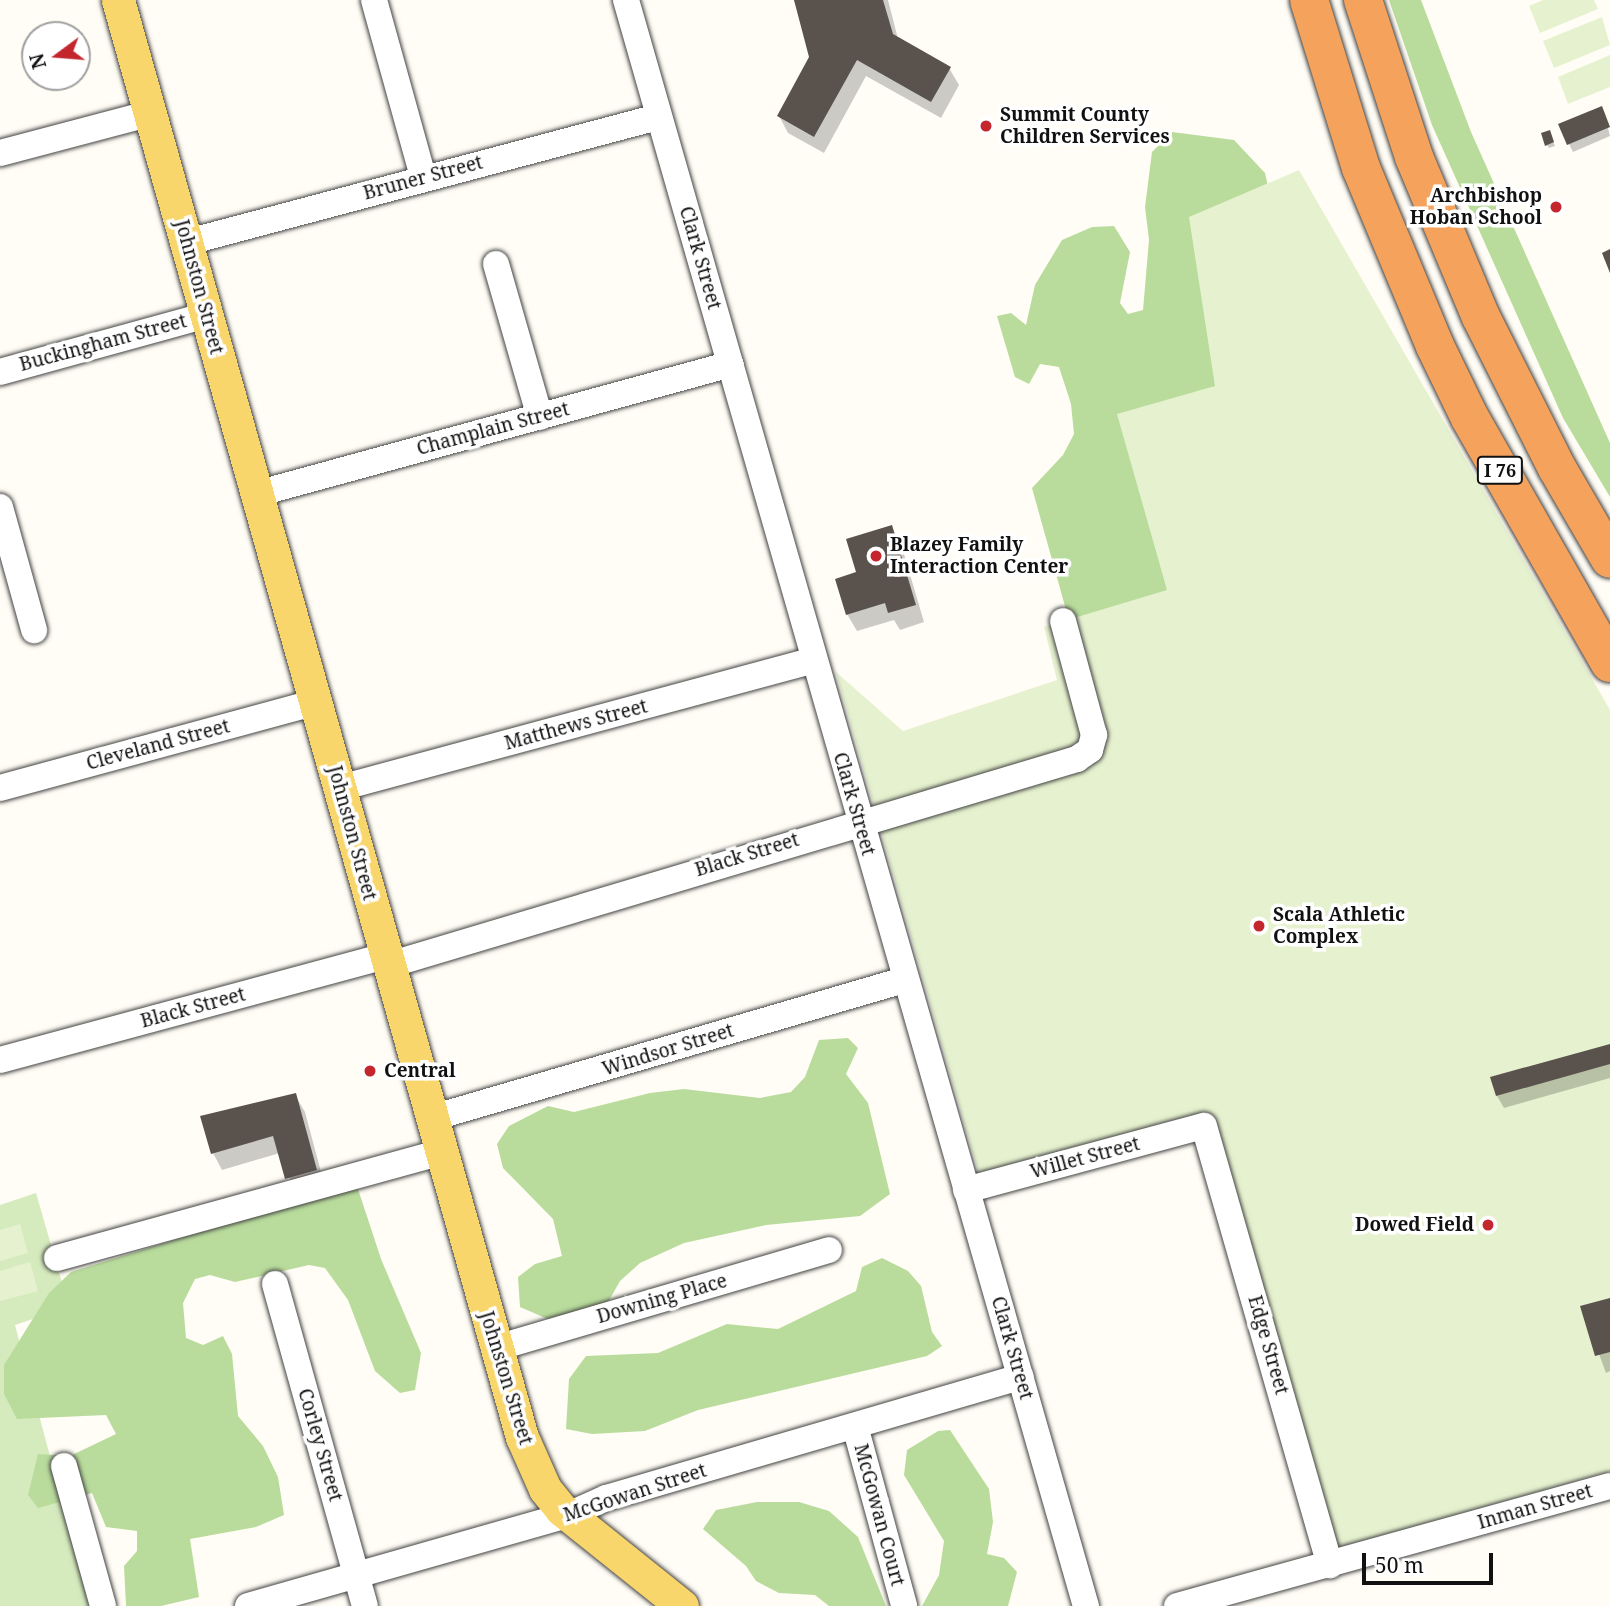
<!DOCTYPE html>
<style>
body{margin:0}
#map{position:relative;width:1610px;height:1606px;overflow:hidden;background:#fffdf5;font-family:"Noto Serif",serif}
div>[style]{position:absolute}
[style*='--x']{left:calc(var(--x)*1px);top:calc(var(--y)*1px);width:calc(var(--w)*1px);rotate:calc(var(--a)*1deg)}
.green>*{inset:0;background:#d5ebbd}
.forest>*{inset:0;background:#b9dc9c}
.pitch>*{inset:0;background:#e6f2cf}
.shadow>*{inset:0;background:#0003}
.building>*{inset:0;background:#5a524d}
.roads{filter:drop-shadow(0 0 2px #444) drop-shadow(0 0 2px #444)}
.minor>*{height:26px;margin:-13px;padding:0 13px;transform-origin:13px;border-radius:13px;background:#fff}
.major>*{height:33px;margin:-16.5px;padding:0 16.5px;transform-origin:16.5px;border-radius:16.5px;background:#f9d66b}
.highway>*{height:38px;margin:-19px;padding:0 19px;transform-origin:19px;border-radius:19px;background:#f5a25d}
.dots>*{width:19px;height:19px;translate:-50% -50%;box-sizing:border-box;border:4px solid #fff;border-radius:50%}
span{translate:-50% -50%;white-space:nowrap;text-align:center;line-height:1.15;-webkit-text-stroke:7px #fff;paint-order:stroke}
.shield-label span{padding:2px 5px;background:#fff;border:2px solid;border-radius:5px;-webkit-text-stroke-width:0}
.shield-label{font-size:18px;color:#111;font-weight:700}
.poi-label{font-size:19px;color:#111;font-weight:700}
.left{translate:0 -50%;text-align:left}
.right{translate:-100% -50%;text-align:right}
.street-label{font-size:19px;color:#111}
.north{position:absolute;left:21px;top:21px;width:70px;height:70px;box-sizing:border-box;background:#fff;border:2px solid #a0a0a0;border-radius:50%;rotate:254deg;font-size:19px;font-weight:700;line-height:28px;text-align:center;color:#111}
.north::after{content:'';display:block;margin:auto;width:24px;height:32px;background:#c4262e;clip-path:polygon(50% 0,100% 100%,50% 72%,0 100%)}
.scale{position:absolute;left:1362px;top:1553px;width:131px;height:32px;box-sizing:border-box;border:4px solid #111;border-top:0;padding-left:9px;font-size:21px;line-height:24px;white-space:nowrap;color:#111;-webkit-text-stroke:5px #fff;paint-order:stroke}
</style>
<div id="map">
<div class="green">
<div style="clip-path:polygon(36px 1193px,69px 1307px,15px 1325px,90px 1606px,0 1606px,0 1205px)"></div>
</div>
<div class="forest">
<div style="clip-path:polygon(1389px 0,1421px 0,1471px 132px,1610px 443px,1610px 497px,1563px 418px,1432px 125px)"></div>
<div style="clip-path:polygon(1172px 132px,1234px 140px,1265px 173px,1270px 195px,1231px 304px,1189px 553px,1099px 728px,1032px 488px,1063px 455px,1074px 434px,1071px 404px,1059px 367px,1040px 364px,1029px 384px,1015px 377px,997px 316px,1011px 313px,1026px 325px,1035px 285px,1062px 240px,1092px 227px,1114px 226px,1130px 252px,1120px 303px,1128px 314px,1143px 310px,1149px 240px,1145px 207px,1152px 152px)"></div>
<div style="clip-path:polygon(848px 1038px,858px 1048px,846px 1074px,868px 1103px,890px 1194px,860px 1216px,766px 1225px,684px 1243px,640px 1263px,620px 1281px,607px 1304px,550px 1320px,520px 1307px,518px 1277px,535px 1264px,562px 1256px,553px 1219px,503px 1168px,497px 1144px,509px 1126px,548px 1106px,574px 1112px,650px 1093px,684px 1089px,760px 1098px,791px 1092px,805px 1077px,819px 1040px)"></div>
<div style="clip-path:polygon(348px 1186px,358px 1189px,381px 1259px,421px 1353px,415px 1390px,400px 1393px,375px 1371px,348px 1300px,325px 1268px,309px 1265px,235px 1282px,210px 1275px,195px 1279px,183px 1303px,186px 1338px,203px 1345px,223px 1336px,232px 1354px,238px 1416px,263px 1446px,278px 1477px,284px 1515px,256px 1527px,190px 1539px,199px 1597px,161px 1606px,126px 1606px,124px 1566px,137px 1551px,137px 1531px,106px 1527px,92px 1493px,38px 1508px,28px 1495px,38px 1454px,70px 1456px,116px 1434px,106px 1415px,17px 1419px,4px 1394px,4px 1365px,49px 1293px,71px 1272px)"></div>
<div style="clip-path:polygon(882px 1258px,908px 1271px,921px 1286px,932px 1332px,942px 1346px,927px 1356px,698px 1410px,645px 1431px,592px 1434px,566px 1429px,569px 1379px,586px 1356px,658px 1353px,727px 1324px,778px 1329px,856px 1291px,862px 1267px)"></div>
<div style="clip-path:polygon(950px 1430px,989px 1489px,993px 1522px,987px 1554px,1004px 1558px,1017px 1572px,1008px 1606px,922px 1606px,939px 1575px,944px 1541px,904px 1475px,907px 1450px,938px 1431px)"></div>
<div style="clip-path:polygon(757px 1502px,799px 1502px,829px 1511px,858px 1537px,886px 1606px,829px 1606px,815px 1595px,779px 1593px,756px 1581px,746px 1566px,703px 1529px,716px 1510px)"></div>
</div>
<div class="pitch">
<div style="clip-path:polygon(1543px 0,1594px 0,1598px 9px,1540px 33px,1529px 6px)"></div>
<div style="clip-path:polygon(1602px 17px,1610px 45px,1554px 68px,1543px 41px)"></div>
<div style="clip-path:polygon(1610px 55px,1610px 87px,1568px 104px,1558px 77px)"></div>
<div style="clip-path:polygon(1299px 170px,1610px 710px,1610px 1471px,1313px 1557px,1194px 1122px,979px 1174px,836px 672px,903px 731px,1057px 680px,1044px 627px,1167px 590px,1117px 414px,1215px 386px,1189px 217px)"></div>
<div style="clip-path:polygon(20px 1224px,28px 1253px,0 1261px,0 1230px)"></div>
<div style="clip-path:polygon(30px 1262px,38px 1291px,0 1301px,0 1271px)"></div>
</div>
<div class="shadow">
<div style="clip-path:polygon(794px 0,888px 0,898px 39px,949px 68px,959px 85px,941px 118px,866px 76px,824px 153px,788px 133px,779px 116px,811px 57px)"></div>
<div style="clip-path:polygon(1605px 116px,1610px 136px,1573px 152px,1569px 144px)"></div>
<div style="clip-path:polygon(1551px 135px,1555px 146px,1549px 148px,1547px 145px)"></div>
<div style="clip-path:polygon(891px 527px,901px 544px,924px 622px,900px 630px,894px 620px,857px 631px,847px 614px,858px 574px)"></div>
<div style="clip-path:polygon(1610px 1045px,1610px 1078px,1504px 1108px,1497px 1096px,1492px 1078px)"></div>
<div style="clip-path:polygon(295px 1095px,305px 1112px,325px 1187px,297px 1195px,280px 1153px,222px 1170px,213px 1153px)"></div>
<div style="clip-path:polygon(1610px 1300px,1610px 1371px,1606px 1373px,1582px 1308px)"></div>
</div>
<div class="building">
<div style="clip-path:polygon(794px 0,883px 0,893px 34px,951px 67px,931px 102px,857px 60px,814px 137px,777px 116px,809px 57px)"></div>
<div style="clip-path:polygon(1602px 106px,1610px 127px,1567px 145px,1558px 124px)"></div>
<div style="clip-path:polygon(1550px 130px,1554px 142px,1545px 146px,1541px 133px)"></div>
<div style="clip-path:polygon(1610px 249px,1610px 273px,1602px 253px)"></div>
<div style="clip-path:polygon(892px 525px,916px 605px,888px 613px,885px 603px,846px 615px,835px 579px,856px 572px,846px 539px)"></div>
<div style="clip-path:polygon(1610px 1044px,1610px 1064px,1496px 1096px,1490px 1077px)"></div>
<div style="clip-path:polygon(296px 1093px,317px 1170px,285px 1179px,273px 1136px,211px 1154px,200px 1116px)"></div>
<div style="clip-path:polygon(1610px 1298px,1610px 1352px,1595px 1356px,1580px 1306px)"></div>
</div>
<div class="roads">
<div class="minor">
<div style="--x:374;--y:0;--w:184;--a:74.5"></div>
<div style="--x:626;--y:0;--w:1671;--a:74.02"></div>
<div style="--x:0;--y:153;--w:156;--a:-14.8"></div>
<div style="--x:188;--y:242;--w:487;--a:-14.9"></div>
<div style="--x:496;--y:264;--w:159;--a:74"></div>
<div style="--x:0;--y:372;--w:215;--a:-15.4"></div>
<div style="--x:256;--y:494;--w:492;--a:-15.3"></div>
<div style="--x:0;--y:507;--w:128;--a:74.5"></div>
<div style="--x:0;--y:788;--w:327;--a:-15.2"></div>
<div style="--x:340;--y:788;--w:489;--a:-15.1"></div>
<div style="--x:389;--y:965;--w:718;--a:-16.67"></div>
<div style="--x:1077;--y:759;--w:16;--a:-35"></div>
<div style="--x:1090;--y:750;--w:16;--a:-75"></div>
<div style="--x:1094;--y:735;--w:118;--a:-105.2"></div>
<div style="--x:0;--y:1060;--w:400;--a:-15.1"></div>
<div style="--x:432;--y:1118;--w:491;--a:-16.3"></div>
<div style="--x:966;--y:1190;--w:246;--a:-15.1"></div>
<div style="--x:1204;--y:1126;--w:457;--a:74"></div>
<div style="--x:57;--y:1258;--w:398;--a:-15.4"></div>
<div style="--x:275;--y:1284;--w:334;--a:74.4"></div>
<div style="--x:496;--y:1348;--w:347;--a:-16.4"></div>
<div style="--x:855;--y:1426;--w:186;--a:74.7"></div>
<div style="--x:64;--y:1466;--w:145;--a:74.4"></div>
<div style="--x:248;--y:1606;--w:333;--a:-15.9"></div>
<div style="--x:568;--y:1515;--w:42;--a:-24.1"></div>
<div style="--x:606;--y:1498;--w:432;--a:-16.3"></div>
<div style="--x:1177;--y:1606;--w:449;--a:-15.5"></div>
</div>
<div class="major">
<div style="--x:118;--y:0;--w:1493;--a:74.3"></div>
<div style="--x:522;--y:1437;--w:57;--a:66.1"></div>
<div style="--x:545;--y:1489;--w:26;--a:51"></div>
<div style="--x:561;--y:1509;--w:155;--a:38.7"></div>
</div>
<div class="highway">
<div style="--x:1309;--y:0;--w:176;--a:72.8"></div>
<div style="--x:1361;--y:168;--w:193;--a:67.4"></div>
<div style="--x:1435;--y:346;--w:80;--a:64.1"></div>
<div style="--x:1470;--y:418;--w:282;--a:60.3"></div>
<div style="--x:1363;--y:0;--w:165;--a:72"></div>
<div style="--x:1414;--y:157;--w:173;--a:67.3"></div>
<div style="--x:1481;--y:317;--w:169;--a:63.3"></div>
<div style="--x:1557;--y:468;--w:105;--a:59.8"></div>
</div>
</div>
<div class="dots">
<div style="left:986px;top:126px;background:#c4262e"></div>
<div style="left:1556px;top:207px;background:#c4262e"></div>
<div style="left:876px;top:556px;background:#c4262e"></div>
<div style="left:1259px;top:926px;background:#c4262e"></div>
<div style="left:370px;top:1071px;background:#c4262e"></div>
<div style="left:1488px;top:1225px;background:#c4262e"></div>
</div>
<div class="shield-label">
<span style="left:1500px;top:470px">I 76</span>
</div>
<div class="poi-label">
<span class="left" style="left:1000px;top:126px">Summit County<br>Children Services</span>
<span class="right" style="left:1542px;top:207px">Archbishop<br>Hoban School</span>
<span class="left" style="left:890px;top:556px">Blazey Family<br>Interaction Center</span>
<span class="left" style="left:1273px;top:926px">Scala Athletic<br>Complex</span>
<span class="left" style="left:384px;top:1071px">Central</span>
<span class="right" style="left:1474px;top:1225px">Dowed Field</span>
</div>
<div class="street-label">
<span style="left:423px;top:178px;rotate:-15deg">Bruner Street</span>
<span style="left:700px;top:258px;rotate:74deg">Clark Street</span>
<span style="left:199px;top:287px;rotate:75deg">Johnston Street</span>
<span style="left:103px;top:343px;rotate:-15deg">Buckingham Street</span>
<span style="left:493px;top:429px;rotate:-15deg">Champlain Street</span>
<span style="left:576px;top:725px;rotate:-15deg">Matthews Street</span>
<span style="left:158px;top:745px;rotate:-15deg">Cleveland Street</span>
<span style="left:854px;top:804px;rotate:74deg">Clark Street</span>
<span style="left:352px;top:833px;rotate:75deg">Johnston Street</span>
<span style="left:747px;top:855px;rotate:-17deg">Black Street</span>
<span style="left:193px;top:1008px;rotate:-15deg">Black Street</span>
<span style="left:668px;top:1050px;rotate:-17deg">Windsor Street</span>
<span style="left:1085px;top:1158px;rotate:-15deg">Willet Street</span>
<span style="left:662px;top:1299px;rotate:-16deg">Downing Place</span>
<span style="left:1268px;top:1345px;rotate:74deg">Edge Street</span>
<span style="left:1012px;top:1348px;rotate:74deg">Clark Street</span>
<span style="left:506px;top:1378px;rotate:73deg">Johnston Street</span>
<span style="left:320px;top:1445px;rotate:74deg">Corley Street</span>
<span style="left:635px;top:1493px;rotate:-18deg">McGowan Street</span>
<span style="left:1535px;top:1507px;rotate:-16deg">Inman Street</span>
<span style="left:879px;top:1515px;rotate:75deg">McGowan Court</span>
</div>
<div class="north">N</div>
<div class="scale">50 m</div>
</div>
